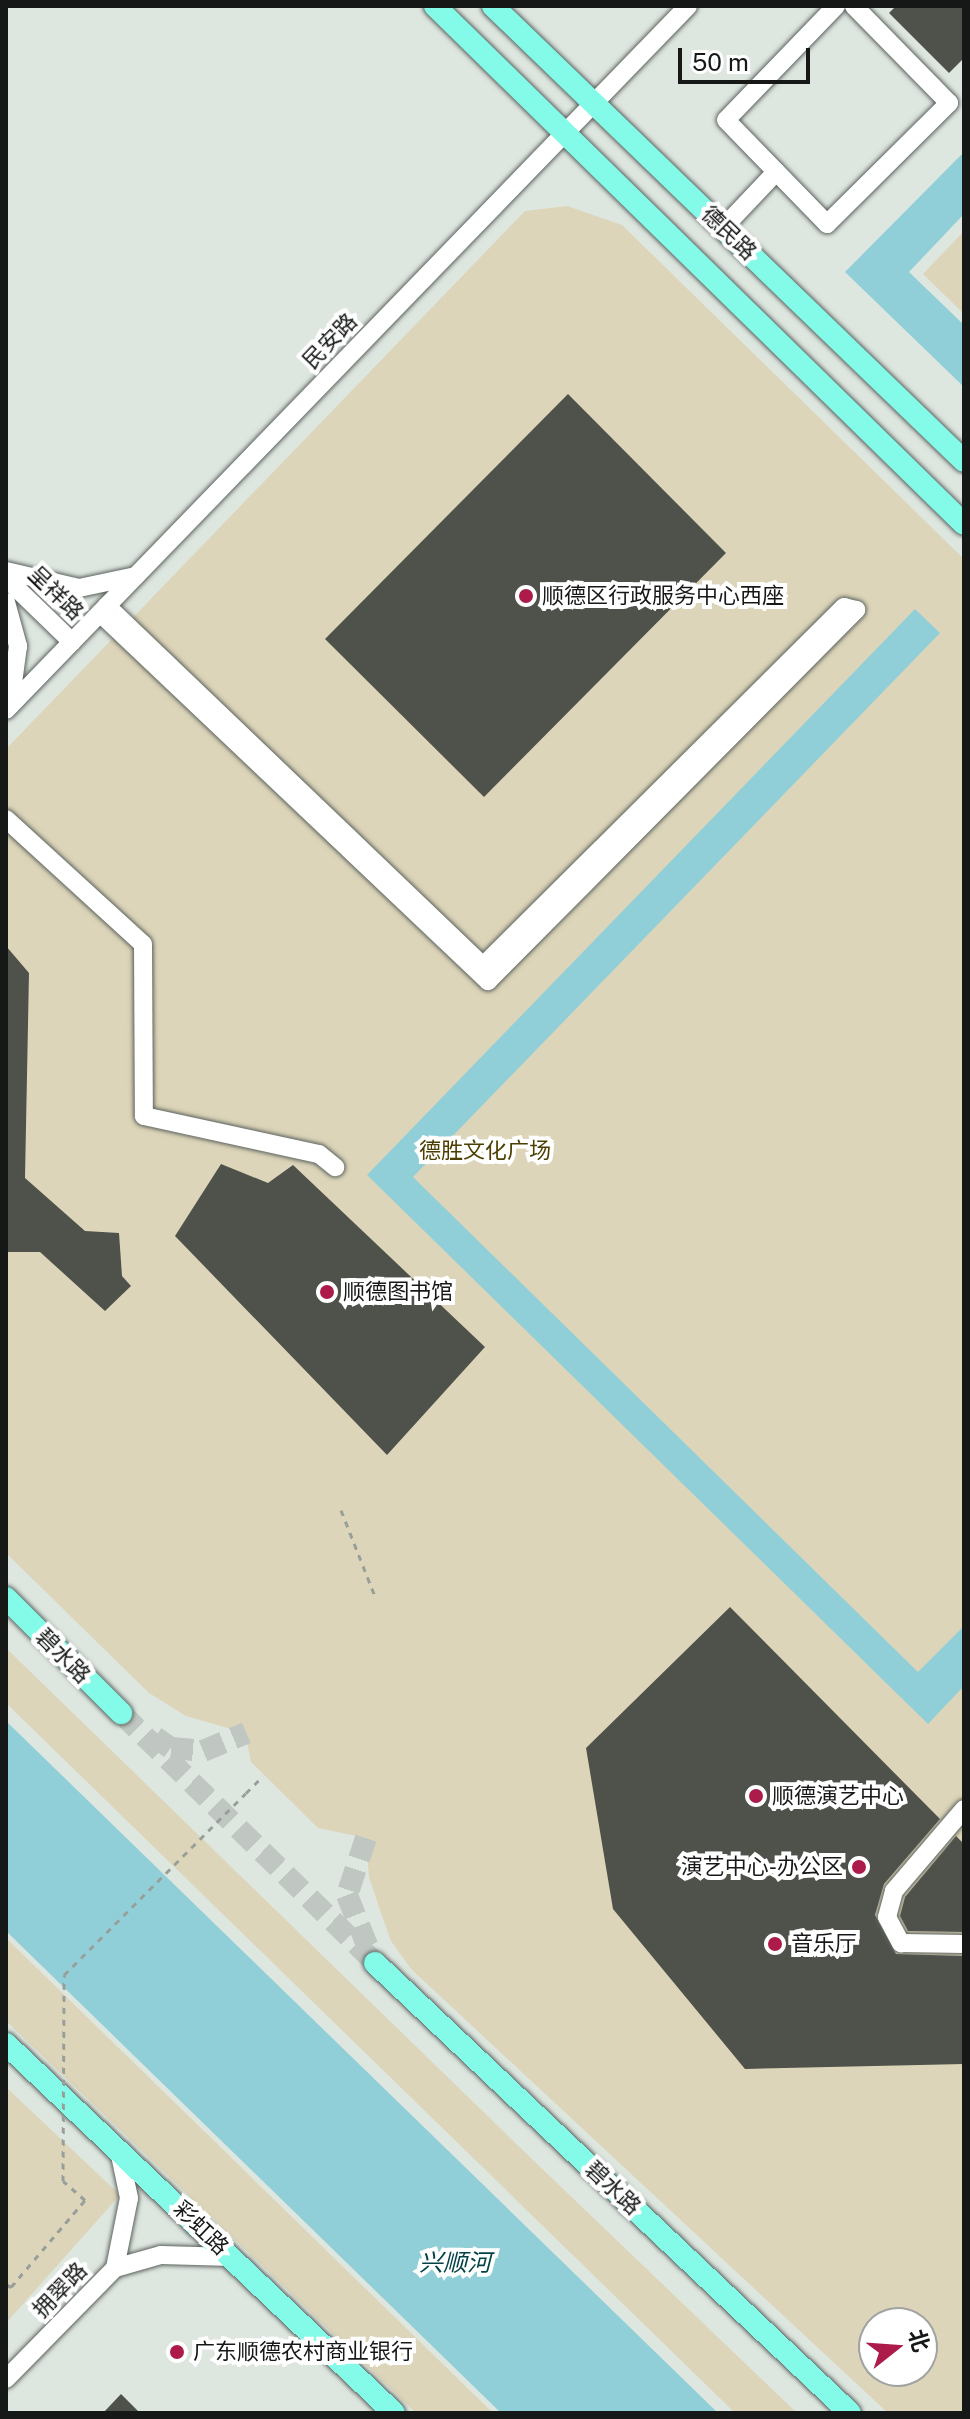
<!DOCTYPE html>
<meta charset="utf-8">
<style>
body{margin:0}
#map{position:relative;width:970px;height:2419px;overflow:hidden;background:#dee6e0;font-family:"Public Sans","Noto Sans SC",sans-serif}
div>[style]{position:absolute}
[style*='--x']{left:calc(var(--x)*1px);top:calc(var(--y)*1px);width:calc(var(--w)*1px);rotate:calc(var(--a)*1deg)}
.green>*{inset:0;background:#ddd5b9}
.water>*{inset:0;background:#91cfd8}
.building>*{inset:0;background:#4f524b}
.major-tunnel>*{height:22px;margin-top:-11px;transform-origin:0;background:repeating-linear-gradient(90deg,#c0c7c2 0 22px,transparent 0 33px)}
.path>*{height:3px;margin-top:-1.5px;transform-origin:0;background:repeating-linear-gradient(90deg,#989f9a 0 6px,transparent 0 12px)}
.roads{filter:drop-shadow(0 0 2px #5c635e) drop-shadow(0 0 2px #5c635e)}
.minor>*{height:18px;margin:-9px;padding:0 9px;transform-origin:9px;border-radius:9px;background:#fff}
.major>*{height:22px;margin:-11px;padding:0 11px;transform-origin:11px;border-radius:11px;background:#84fae8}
.path-bridge>*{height:3px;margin-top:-1.5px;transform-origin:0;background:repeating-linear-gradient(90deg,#989f9a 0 6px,transparent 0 12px)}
.dots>*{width:22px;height:22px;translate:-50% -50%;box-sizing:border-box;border:4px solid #fff;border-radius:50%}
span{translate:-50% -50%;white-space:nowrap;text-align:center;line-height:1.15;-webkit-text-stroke:8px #fff;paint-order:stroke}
.street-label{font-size:22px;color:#151816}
.poi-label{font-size:22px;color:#151816}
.left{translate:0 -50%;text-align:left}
.right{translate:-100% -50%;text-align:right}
.park-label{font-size:22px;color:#4d3f01}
.water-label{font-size:24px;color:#054148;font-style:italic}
.frame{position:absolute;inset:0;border:8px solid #151816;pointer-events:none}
.north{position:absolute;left:858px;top:2307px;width:80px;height:80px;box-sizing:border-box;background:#fff;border:2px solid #a1a3a2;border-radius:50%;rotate:73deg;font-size:22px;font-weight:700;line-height:32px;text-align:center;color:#151816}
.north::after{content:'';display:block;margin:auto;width:28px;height:36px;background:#ad1b4b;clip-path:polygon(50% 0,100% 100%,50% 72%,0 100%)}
.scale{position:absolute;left:678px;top:48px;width:132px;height:36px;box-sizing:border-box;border:4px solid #151816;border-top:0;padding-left:10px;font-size:24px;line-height:28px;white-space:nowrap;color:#151816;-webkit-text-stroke:6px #fff;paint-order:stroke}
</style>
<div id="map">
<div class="green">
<div style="clip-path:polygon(evenodd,567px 206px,622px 225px,964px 559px,964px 2413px,888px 2413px,411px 1969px,391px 1941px,379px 1907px,369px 1877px,366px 1838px,318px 1828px,251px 1762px,245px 1733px,186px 1716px,149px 1693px,6px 1553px,6px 749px,525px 211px,567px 206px,874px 2323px,922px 2323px,922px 2371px,874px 2371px,874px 2323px)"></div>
<div style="clip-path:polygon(964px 231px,964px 314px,923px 274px)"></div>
<div style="clip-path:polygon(6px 1648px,535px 2162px,797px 2413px,735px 2413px,6px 1703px)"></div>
<div style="clip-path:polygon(6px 1938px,493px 2413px,416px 2413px,6px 2021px)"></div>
<div style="clip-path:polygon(6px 2087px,120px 2195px,6px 2323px)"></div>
</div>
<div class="water">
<div style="clip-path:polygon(964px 152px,964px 214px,909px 272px,964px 325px,964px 387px,845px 272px)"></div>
<div style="clip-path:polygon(915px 609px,940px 633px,413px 1177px,918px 1672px,964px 1626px,964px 1686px,928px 1724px,367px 1175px)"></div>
<div style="clip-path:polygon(6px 1721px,718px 2413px,501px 2413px,6px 1931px)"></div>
</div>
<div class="building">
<div style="clip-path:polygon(896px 6px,964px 6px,964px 58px,949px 73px,889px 13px)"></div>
<div style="clip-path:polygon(568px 394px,726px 553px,484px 797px,325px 639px)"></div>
<div style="clip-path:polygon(6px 946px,29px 973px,25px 1178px,85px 1231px,119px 1233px,122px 1276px,131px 1286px,105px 1311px,40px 1252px,6px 1252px)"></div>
<div style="clip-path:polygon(221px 1164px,268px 1183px,293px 1165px,485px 1347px,387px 1455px,175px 1236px)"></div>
<div style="clip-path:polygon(730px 1607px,940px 1819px,884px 1884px,875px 1915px,896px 1954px,964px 1956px,964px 2064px,745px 2069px,613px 1909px,586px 1748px)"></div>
<div style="clip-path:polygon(956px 1836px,964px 1844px,964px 1932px,908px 1931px,900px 1916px,905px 1897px)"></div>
<div style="clip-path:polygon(121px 2394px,140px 2413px,103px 2413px)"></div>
</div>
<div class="major-tunnel">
<div style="--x:121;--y:1713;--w:356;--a:44.5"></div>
<div style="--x:155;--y:1737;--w:19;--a:35"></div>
<div style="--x:171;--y:1748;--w:32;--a:5"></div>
<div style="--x:203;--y:1751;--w:47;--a:-22.7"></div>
<div style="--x:366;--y:1838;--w:60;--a:108.4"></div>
<div style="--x:347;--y:1895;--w:65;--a:68.2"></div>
</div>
<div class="path">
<div style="--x:341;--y:1510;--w:96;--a:68.5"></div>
<div style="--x:246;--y:1793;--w:24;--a:-45"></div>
<div style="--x:6;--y:2284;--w:6;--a:31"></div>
<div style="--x:11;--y:2287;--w:114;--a:-49.6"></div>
</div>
<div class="roads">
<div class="minor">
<div style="--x:836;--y:6;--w:158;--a:134"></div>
<div style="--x:726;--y:120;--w:145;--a:45.8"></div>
<div style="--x:827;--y:224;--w:172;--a:-44.8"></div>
<div style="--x:949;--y:103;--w:136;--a:-134.4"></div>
<div style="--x:724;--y:227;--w:76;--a:-46.6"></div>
<div style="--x:6;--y:571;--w:75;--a:13.1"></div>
<div style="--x:79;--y:588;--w:58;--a:-11.9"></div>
<div style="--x:6;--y:578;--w:92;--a:44.1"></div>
<div style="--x:6;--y:602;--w:46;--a:74.7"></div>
<div style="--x:18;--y:646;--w:60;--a:97.7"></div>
<div style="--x:100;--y:613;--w:535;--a:43.48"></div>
<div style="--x:488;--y:981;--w:523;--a:-45.23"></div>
<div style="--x:856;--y:610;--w:12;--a:-166"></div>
<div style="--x:844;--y:607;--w:509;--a:135.16"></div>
<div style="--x:483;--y:966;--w:521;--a:-136.25"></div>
<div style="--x:6;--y:710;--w:980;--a:-45.91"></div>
<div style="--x:6;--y:819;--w:185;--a:42.4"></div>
<div style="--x:143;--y:944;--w:172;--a:89.7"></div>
<div style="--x:144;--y:1116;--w:179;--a:12.3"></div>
<div style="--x:319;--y:1154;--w:21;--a:39"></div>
<div style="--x:964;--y:1809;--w:108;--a:130.5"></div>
<div style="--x:894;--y:1891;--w:27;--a:105"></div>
<div style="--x:887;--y:1917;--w:30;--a:62"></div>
<div style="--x:901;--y:1943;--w:63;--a:0.9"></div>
<div style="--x:115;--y:2268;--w:48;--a:-15.8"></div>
<div style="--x:161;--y:2255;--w:71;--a:1.6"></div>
<div style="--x:6;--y:2379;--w:156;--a:-45.5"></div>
<div style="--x:115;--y:2268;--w:71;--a:-78.7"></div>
<div style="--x:129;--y:2198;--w:49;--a:-101.8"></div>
</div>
<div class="major">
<div style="--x:435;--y:6;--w:740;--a:44.4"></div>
<div style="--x:493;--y:6;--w:655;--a:44.01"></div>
<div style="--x:6;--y:1598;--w:163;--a:45"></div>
<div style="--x:375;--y:1963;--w:654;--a:43.45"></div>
<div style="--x:6;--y:2044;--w:535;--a:43.56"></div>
</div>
</div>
<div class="path-bridge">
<div style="--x:85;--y:2200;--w:29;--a:-139"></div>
<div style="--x:63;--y:2181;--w:206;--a:-89.7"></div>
<div style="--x:64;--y:1975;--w:257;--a:-45"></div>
</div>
<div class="dots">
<div style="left:526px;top:596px;background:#ad1b4b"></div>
<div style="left:327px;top:1292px;background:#ad1b4b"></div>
<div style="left:756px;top:1796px;background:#ad1b4b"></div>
<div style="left:859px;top:1867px;background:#ad1b4b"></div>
<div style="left:775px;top:1944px;background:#ad1b4b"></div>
<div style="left:177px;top:2352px;background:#ad1b4b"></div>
</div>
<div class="street-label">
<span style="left:729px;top:233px;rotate:44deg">德民路</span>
<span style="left:330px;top:341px;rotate:-46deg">民安路</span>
<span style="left:56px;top:593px;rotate:44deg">呈祥路</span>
<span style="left:63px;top:1656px;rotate:45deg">碧水路</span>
<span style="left:613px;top:2188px;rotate:43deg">碧水路</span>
<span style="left:201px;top:2228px;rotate:44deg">彩虹路</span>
<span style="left:60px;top:2290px;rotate:-46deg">拥翠路</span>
</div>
<div class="poi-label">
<span class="left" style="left:542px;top:596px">顺德区行政服务中心西座</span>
<span class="left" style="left:343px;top:1292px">顺德图书馆</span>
<span class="left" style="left:772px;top:1796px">顺德演艺中心</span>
<span class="right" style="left:843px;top:1867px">演艺中心-办公区</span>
<span class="left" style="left:791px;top:1944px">音乐厅</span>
<span class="left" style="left:193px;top:2352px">广东顺德农村商业银行</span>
</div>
<div class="park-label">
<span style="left:485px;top:1151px">德胜文化广场</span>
</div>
<div class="water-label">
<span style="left:455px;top:2263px">兴顺河</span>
</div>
<div class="frame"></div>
<div class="north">北</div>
<div class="scale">50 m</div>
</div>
